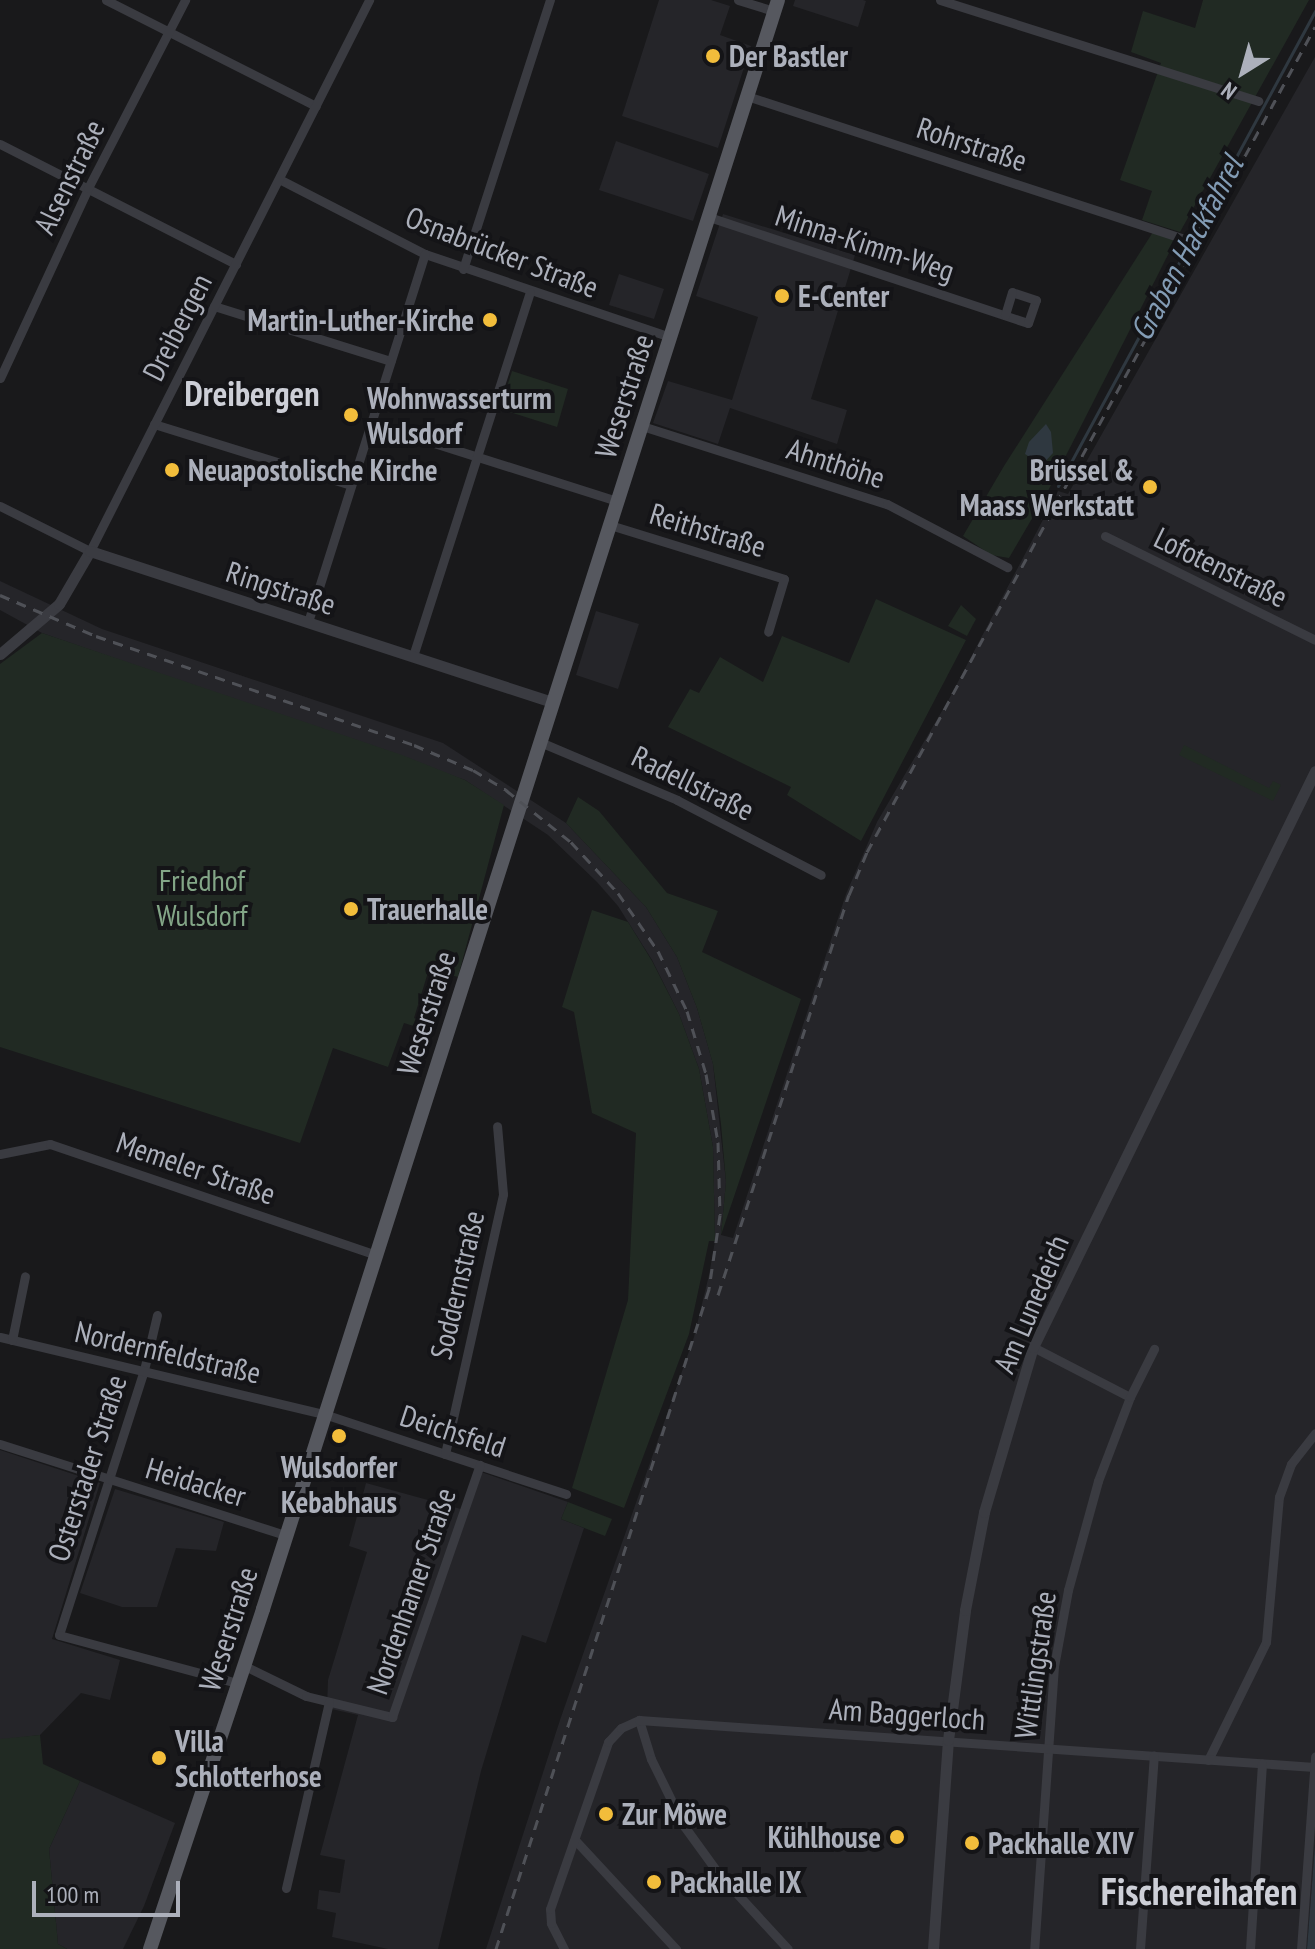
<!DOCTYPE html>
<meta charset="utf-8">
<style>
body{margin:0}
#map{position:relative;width:1315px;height:1949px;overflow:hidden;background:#19191b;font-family:"PT Sans Narrow",sans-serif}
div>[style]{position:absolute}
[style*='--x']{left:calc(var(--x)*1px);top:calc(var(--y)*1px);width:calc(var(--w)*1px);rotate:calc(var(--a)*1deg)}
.built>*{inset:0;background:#252529}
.green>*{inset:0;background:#212a23}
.water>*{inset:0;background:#2f3840}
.stream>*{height:3px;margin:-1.5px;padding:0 1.5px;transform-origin:1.5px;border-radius:1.5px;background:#2f3840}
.minor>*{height:9px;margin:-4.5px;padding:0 4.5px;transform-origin:4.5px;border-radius:4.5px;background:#3a3b41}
.tertiary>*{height:11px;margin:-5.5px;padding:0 5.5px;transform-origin:5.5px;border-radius:5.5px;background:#3a3b41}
.primary>*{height:14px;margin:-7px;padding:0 7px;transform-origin:7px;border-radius:7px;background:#56585f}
.rail>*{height:3px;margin-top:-1.5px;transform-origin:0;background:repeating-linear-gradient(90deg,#4f5157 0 10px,transparent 0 18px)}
.dots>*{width:22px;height:22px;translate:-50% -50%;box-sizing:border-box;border:4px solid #141417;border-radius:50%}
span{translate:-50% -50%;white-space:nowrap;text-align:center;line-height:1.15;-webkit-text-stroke:8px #141417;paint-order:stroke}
.poi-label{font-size:30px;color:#acb0bb;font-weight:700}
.left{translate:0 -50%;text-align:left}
.right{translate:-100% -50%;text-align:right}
.street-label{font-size:30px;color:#acb0bb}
.park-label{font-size:30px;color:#83a687}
.water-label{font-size:32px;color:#839cb5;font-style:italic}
.quarter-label{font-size:34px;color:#cdcfd7;font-weight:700}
.district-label{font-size:38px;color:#cdcfd7;font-weight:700}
.north{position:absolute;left:1203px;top:32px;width:80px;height:80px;-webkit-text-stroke:6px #141417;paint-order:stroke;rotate:217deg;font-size:22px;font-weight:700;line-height:32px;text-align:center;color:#acb0bb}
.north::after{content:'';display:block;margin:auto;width:28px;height:36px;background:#acb0bb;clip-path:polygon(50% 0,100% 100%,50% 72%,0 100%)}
.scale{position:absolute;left:32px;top:1881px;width:148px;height:36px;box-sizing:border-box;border:4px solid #acb0bb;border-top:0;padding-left:10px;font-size:24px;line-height:28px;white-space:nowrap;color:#acb0bb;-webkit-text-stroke:6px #141417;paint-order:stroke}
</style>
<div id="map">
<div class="built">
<div style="clip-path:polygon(659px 0,711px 0,730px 6px,720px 35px,751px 46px,718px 148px,622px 116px)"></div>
<div style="clip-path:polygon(795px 0,863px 0,866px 1px,858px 27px,793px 6px)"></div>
<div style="clip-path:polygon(1315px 57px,1315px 1845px,1307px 1949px,486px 1949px,560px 1720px,694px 1337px,709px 1275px,715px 1241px,713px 1147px,699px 1069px,679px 1014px,652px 960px,618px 906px,597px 882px,548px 835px,465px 780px,42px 633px,0 610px,0 581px,102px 629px,443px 743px,566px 823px,646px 907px,677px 957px,697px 1008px,713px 1064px,726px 1182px,721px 1235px,733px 1238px,846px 894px,877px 822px,949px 699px,1058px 491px,1068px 494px)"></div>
<div style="clip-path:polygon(616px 141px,709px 174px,693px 221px,599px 190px)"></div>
<div style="clip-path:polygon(723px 214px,855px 255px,811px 399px,847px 410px,837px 444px,730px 408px,718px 444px,653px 423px,668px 381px,732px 400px,758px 317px,696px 296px)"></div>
<div style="clip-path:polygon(619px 274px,664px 289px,654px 319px,609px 305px)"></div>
<div style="clip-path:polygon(596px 611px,639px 624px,618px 689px,576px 675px)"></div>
<div style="clip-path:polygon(0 1450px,100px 1483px,52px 1639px,120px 1660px,110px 1700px,81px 1693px,40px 1735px,0 1740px)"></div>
<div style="clip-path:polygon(481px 1472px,568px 1502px,561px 1519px,584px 1528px,546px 1643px,522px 1635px,481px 1771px,438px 1949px,388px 1949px,332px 1937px,336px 1913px,317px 1909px,319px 1890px,340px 1893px,345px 1860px,320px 1855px,358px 1715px,327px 1708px,328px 1680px,367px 1552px,349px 1546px,366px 1483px,468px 1511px)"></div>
<div style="clip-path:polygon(115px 1489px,224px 1522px,216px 1551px,176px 1548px,157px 1607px,122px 1607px,80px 1593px)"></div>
<div style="clip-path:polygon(80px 1781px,175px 1823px,144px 1906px,123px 1949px,67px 1949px,58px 1944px,49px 1849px)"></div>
</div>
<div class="green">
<div style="clip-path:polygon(1203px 0,1309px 0,1180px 232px,1142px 220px,1152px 191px,1120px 180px,1161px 63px,1131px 52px,1143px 11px,1195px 28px)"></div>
<div style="clip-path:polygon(1153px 232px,1176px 239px,1048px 491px,1009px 558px,991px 555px,963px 536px,1004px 466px)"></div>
<div style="clip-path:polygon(512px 371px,568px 389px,557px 427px,500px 409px)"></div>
<div style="clip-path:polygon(876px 599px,966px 640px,861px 841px,787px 795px,791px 787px,668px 727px,690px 689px,699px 693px,720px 657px,763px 682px,782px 636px,849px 663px)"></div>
<div style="clip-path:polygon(961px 605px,976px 619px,967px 636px,948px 626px)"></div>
<div style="clip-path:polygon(42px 633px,402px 755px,465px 780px,504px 805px,458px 977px,429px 969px,414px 1018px,422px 1021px,420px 1028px,404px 1023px,388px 1067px,333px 1048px,300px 1143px,0 1047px,0 664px)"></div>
<div style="clip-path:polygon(1184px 745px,1269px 788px,1273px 781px,1281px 785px,1273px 801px,1179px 755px)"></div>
<div style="clip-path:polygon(578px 797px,599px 811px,667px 893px,718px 911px,702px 952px,801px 999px,721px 1235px,726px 1182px,721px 1124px,713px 1064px,697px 1008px,677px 957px,646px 907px,566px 823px)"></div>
<div style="clip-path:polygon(592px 910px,628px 922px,652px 961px,679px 1014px,699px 1069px,713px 1147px,715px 1241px,709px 1241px,689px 1334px,624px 1508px,572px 1488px,628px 1300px,636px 1133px,592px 1113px,574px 1012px,562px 1007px)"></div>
<div style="clip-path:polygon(568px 1502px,612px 1519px,605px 1536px,561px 1519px)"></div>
<div style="clip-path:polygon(40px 1735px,43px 1764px,80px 1781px,49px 1849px,58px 1944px,67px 1949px,0 1949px,0 1739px)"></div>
</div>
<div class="water">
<div style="clip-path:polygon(1046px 424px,1051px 432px,1053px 453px,1042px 465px,1025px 454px,1029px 442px)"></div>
<div style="clip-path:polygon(1315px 1845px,1315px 1949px,1307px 1949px)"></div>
</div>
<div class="stream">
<div style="--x:1058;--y:486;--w:540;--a:-61.58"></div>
<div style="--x:1041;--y:518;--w:19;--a:-62"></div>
</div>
<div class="minor">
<div style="--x:106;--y:0;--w:235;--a:26.8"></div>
<div style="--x:738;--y:0;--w:38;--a:17"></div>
<div style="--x:940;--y:0;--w:334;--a:17.6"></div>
<div style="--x:747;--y:96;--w:457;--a:18.1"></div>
<div style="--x:0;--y:144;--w:265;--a:27"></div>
<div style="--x:279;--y:179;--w:164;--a:27.2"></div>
<div style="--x:425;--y:254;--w:259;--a:18.7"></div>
<div style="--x:709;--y:217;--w:336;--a:18.4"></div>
<div style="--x:1028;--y:323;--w:24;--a:-71"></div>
<div style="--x:1036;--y:300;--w:25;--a:-162"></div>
<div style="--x:1012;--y:292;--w:24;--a:107"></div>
<div style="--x:463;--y:269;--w:283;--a:-72.1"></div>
<div style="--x:214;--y:306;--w:185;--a:17.3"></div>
<div style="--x:0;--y:378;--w:209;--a:-65.1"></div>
<div style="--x:88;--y:188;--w:212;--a:-62.7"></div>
<div style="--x:371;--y:423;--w:258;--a:17.6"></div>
<div style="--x:154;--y:424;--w:206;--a:17.2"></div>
<div style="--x:642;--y:426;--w:257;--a:17.7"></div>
<div style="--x:887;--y:504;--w:136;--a:27.7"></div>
<div style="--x:0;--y:506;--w:101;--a:26.6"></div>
<div style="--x:90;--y:551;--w:618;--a:-63.14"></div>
<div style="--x:610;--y:525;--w:182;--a:17.2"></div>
<div style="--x:784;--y:579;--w:55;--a:106.8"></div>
<div style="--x:1105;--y:536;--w:234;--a:26.3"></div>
<div style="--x:308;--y:622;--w:386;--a:-72.4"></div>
<div style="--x:413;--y:656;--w:382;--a:-72.2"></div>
<div style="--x:540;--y:742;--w:149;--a:22.9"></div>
<div style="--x:677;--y:800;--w:162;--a:27.5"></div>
<div style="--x:0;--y:1154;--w:51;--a:-11.3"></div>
<div style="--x:50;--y:1144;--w:344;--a:18.8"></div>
<div style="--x:157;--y:1315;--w:57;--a:103.3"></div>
<div style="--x:144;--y:1370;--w:278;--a:107.8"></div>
<div style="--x:59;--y:1635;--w:184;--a:15.1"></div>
<div style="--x:0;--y:1337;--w:333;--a:13.4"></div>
<div style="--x:324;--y:1414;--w:255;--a:18.3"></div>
<div style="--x:12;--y:1340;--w:65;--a:-78.5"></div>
<div style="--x:1033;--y:1347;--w:109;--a:27.3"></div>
<div style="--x:1130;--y:1397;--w:90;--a:110.9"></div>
<div style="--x:1098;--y:1481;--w:113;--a:105.4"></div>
<div style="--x:1068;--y:1590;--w:77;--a:100.4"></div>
<div style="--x:1054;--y:1666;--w:284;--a:94"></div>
<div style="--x:1130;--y:1397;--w:54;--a:-63.4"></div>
<div style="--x:0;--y:1444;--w:300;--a:17.7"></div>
<div style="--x:445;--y:1454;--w:266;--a:-77.4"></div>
<div style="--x:503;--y:1194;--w:68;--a:-95"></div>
<div style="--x:243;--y:1665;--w:70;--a:26.2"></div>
<div style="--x:306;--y:1696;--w:89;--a:13.7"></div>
<div style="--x:392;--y:1717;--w:267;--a:-70.8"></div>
<div style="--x:639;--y:1720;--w:41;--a:72.9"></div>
<div style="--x:651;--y:1759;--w:75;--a:63.8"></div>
<div style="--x:684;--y:1826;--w:58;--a:54.1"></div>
<div style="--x:718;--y:1873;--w:103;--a:47.4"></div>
<div style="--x:1208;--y:1760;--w:131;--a:-63.8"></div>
<div style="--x:1266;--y:1642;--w:146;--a:-84.9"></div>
<div style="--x:1279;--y:1497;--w:35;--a:-70"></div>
<div style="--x:1291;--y:1464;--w:39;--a:-52"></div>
<div style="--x:575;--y:1840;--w:149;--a:47.2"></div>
<div style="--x:286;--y:1888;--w:191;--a:-77"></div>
<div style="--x:564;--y:1949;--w:29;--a:-117"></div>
<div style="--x:551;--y:1923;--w:14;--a:-94"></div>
<div style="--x:550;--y:1909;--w:177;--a:-70.8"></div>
<div style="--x:608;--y:1742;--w:19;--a:-47"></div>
<div style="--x:621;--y:1728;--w:20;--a:-24"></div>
<div style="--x:639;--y:1720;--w:677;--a:3.98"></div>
<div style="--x:1140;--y:1949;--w:194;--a:-85.9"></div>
<div style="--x:1250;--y:1949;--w:186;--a:-86.3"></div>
<div style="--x:1301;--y:1949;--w:193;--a:-85.8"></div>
</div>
<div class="tertiary">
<div style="--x:0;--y:654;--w:77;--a:-40.3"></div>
<div style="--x:59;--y:604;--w:61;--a:-59.7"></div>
<div style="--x:90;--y:551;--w:487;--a:18.1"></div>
<div style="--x:933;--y:1949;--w:210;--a:-85.9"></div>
<div style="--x:948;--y:1740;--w:131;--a:-82.5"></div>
<div style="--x:965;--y:1610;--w:100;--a:-79"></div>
<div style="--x:984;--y:1512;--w:172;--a:-73.5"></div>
<div style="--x:1033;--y:1347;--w:641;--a:-63.91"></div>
</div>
<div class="primary">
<div style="--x:150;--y:1949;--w:358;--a:-71.6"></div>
<div style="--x:263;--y:1609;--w:1689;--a:-72.25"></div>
</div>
<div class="rail">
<div style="--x:0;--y:595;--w:104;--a:23.1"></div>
<div style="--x:96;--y:636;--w:336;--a:18.9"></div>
<div style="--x:414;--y:745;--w:64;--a:23"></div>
<div style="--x:473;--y:770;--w:39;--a:31"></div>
<div style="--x:506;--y:790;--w:83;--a:38.7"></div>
<div style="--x:571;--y:842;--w:69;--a:47.3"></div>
<div style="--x:618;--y:893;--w:70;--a:55.4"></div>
<div style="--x:658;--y:951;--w:67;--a:64.2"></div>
<div style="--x:687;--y:1011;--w:66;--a:73.2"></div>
<div style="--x:706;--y:1074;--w:69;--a:80"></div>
<div style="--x:718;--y:1142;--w:73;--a:88.4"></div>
<div style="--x:720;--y:1215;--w:75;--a:98.5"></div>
<div style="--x:709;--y:1289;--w:694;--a:107.89"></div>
<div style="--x:718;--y:1295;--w:421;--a:-71.9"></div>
<div style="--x:849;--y:895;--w:47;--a:-67.3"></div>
<div style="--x:867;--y:852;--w:939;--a:-61.5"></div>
</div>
<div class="dots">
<div style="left:713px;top:56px;background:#f2bd3b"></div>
<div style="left:782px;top:296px;background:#f2bd3b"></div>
<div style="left:490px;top:320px;background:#f2bd3b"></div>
<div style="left:351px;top:415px;background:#f2bd3b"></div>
<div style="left:172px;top:470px;background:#f2bd3b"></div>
<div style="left:1150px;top:487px;background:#f2bd3b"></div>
<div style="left:351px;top:909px;background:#f2bd3b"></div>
<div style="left:339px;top:1436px;background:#f2bd3b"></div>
<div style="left:159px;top:1758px;background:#f2bd3b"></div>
<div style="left:606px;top:1814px;background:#f2bd3b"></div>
<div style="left:897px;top:1837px;background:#f2bd3b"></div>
<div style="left:972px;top:1843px;background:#f2bd3b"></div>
<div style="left:654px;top:1882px;background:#f2bd3b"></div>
</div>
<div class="poi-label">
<span class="left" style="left:729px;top:56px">Der Bastler</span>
<span class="left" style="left:798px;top:296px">E-Center</span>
<span class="right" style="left:474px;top:320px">Martin-Luther-Kirche</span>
<span class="left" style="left:367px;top:415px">Wohnwasserturm<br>Wulsdorf</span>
<span class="left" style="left:188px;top:470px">Neuapostolische Kirche</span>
<span class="right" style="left:1134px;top:487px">Brüssel &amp;<br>Maass Werkstatt</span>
<span class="left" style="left:367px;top:909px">Trauerhalle</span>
<span style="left:339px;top:1484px">Wulsdorfer<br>Kebabhaus</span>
<span class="left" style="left:175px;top:1758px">Villa<br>Schlotterhose</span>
<span class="left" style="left:622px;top:1814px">Zur Möwe</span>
<span class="right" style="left:881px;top:1837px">Kühlhouse</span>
<span class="left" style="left:988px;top:1843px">Packhalle XIV</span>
<span class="left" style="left:670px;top:1882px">Packhalle IX</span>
</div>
<div class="street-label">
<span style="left:972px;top:144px;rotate:18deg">Rohrstraße</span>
<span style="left:69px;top:177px;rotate:-64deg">Alsenstraße</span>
<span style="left:865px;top:243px;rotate:18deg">Minna-Kimm-Weg</span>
<span style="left:502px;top:252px;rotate:21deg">Osnabrücker Straße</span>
<span style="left:177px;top:327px;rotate:-63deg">Dreibergen</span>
<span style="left:624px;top:396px;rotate:-72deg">Weserstraße</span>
<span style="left:836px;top:463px;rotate:18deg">Ahnthöhe</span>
<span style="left:708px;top:530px;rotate:17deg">Reithstraße</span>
<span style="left:1221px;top:567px;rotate:26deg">Lofotenstraße</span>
<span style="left:281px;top:588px;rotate:18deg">Ringstraße</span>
<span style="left:693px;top:783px;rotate:26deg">Radellstraße</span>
<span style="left:426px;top:1013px;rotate:-72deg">Weserstraße</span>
<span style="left:196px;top:1168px;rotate:19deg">Memeler Straße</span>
<span style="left:457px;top:1285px;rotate:-77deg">Soddernstraße</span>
<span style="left:1031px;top:1304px;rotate:-67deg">Am Lunedeich</span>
<span style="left:168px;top:1352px;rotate:13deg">Nordernfeldstraße</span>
<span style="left:453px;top:1431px;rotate:18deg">Deichsfeld</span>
<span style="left:87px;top:1468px;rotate:-72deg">Osterstader Straße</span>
<span style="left:196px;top:1482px;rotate:17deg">Heidacker</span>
<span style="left:411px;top:1591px;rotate:-71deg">Nordenhamer Straße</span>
<span style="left:228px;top:1629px;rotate:-72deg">Weserstraße</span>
<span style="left:1035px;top:1665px;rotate:-82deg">Wittlingstraße</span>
<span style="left:907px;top:1714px;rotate:4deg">Am Baggerloch</span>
</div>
<div class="park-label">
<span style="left:202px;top:897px">Friedhof<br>Wulsdorf</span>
</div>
<div class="water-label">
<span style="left:1186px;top:248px;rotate:-62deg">Graben Hackfahrel</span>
</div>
<div class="quarter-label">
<span style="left:252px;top:394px">Dreibergen</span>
</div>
<div class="district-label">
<span style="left:1199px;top:1891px">Fischereihafen</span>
</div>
<div class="north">N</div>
<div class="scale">100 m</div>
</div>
